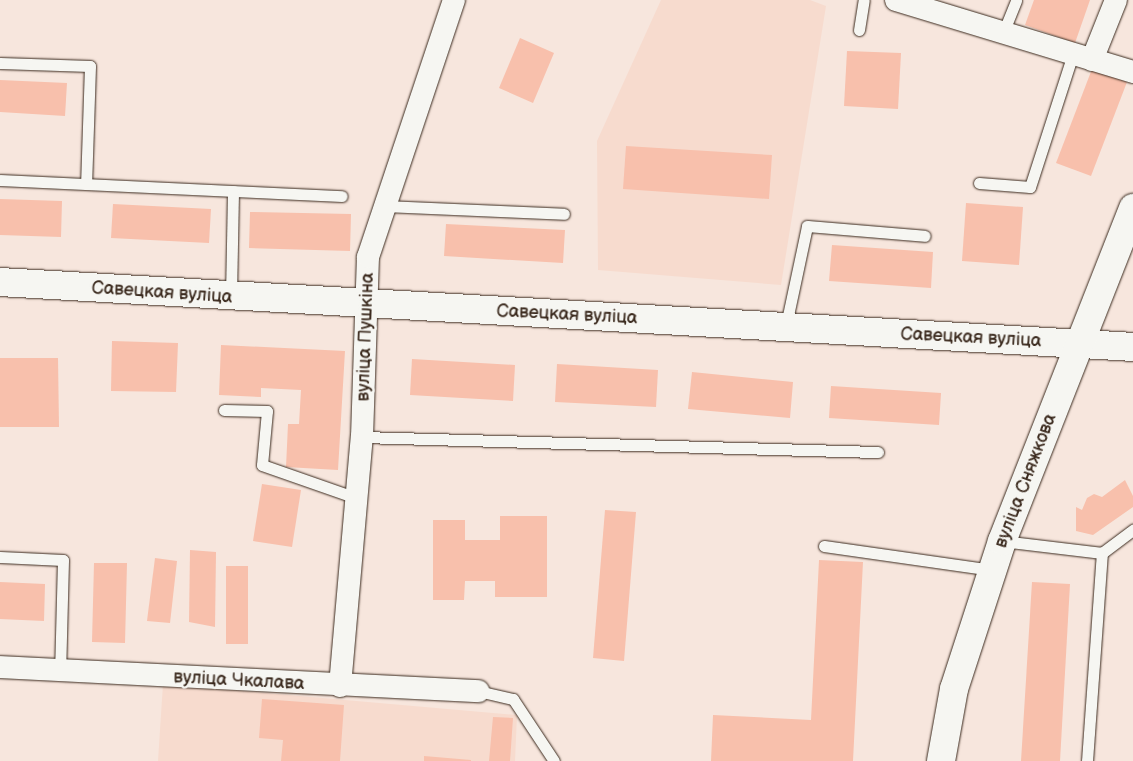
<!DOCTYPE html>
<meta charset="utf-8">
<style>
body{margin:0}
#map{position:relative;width:1133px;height:761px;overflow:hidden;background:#f7e6dd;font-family:"Balsamiq Sans",sans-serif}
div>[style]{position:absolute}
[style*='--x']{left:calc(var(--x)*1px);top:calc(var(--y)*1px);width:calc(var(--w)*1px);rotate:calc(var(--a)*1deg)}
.built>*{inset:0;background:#f7dbce}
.building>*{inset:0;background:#f8c0ac}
.roads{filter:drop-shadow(0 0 1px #3b2a1e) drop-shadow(0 0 1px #3b2a1e)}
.service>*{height:11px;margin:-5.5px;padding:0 5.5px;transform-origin:5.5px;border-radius:5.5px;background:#f6f6f2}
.minor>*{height:22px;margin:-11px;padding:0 11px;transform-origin:11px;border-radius:11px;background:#f6f6f2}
.tertiary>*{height:28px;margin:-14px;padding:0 14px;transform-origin:14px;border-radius:14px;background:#f6f6f2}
span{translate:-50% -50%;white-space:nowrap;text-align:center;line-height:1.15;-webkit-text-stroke:4.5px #f6f6f2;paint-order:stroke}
.street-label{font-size:18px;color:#3b2a1e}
</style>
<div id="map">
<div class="built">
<div style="clip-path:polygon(661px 0,810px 0,826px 6px,781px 285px,598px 270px,597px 141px)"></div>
<div style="clip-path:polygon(163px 684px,517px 715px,515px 761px,158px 761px)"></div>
</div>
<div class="building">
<div style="clip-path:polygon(1034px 0,1090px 0,1075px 43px,1025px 25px)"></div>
<div style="clip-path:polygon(520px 38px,554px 53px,533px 103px,499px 88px)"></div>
<div style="clip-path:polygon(847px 51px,901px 53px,898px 109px,844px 106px)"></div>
<div style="clip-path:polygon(1092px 69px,1127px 82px,1091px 176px,1056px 163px)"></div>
<div style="clip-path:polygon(0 80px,67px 83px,65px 116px,0 112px)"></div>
<div style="clip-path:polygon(626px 146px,772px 155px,769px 199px,623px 189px)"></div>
<div style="clip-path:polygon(0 199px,62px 201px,61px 237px,0 235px)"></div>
<div style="clip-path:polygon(966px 203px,1023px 207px,1019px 265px,962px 261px)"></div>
<div style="clip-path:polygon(113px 204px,211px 209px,209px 243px,111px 238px)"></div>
<div style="clip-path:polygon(250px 212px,351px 214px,350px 251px,249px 248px)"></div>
<div style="clip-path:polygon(446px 224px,565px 230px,563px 263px,444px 256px)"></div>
<div style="clip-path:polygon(832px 245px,933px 252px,931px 288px,829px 281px)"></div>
<div style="clip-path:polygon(112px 341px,178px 343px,176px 392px,111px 391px)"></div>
<div style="clip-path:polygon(221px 345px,345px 351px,338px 470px,286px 467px,288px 424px,299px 424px,301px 390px,261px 388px,261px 397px,219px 395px)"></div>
<div style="clip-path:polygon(0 358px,58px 358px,59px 427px,0 427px)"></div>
<div style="clip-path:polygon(412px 359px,515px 365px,513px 401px,410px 395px)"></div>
<div style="clip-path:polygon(557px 364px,658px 370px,656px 407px,555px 402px)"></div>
<div style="clip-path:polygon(692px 372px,793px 382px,790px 418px,688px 409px)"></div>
<div style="clip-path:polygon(831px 386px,941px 393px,939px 425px,829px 418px)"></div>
<div style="clip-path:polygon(1125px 480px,1133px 496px,1133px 507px,1093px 535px,1076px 531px,1076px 507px,1082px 510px,1087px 498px,1094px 494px,1102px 497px)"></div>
<div style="clip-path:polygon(262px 484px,301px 490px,292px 547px,253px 541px)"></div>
<div style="clip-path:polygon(605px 510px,636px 512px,624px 661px,593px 658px)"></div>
<div style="clip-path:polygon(500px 516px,547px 516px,547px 597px,495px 597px,495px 581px,465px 581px,464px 600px,433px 600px,433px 520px,465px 520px,465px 540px,500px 540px)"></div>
<div style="clip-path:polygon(190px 550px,216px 552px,215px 627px,189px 622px)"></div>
<div style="clip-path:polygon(155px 558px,177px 561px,170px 623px,147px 621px)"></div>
<div style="clip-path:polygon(819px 560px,863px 562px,853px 761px,711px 761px,713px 715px,811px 720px)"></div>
<div style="clip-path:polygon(94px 563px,127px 563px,125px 643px,92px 642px)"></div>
<div style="clip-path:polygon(226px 566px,248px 566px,248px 644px,226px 644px)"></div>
<div style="clip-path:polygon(0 582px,45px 584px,44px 621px,0 619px)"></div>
<div style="clip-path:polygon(1032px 582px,1070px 584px,1060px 761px,1021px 761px)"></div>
<div style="clip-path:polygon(262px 699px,344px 705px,340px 761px,281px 761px,283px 740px,259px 738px)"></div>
<div style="clip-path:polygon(493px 717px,513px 718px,510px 761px,489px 761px)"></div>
<div style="clip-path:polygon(424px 756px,471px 760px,471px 761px,424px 761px)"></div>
</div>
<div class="roads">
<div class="service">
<div style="--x:859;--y:30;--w:30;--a:-81"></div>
<div style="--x:1003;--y:33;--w:35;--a:-68"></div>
<div style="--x:0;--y:63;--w:90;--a:1.9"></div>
<div style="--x:90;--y:66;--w:118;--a:91.9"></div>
<div style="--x:0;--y:180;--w:342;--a:2.7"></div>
<div style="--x:979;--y:183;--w:51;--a:4.5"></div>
<div style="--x:1030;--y:187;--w:140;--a:-72.1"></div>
<div style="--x:384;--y:206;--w:180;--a:2.5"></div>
<div style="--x:231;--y:296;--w:105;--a:-88.9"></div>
<div style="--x:786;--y:325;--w:101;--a:-78"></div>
<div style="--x:807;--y:226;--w:118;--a:4.8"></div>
<div style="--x:224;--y:410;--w:43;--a:1.3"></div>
<div style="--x:267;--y:411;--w:54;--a:95.3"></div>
<div style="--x:262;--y:465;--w:100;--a:19.3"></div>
<div style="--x:362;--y:437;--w:516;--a:1.67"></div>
<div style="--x:1002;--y:541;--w:101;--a:6.8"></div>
<div style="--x:1102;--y:553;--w:39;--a:-37"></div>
<div style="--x:824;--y:546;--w:170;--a:8.1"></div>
<div style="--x:0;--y:557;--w:63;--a:2.7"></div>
<div style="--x:63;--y:560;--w:111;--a:91.5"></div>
<div style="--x:478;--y:691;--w:36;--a:13"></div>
<div style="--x:513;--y:699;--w:74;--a:56.5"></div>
<div style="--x:1087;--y:761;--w:209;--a:-85.9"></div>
</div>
<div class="minor">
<div style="--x:896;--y:0;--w:248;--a:16.9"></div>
<div style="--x:1092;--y:60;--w:65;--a:-68.2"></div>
<div style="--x:0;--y:667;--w:479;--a:2.9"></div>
<div style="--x:340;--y:686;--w:250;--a:-85"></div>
<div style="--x:362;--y:437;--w:180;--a:-88.1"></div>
<div style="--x:368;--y:257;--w:271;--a:-71.5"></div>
</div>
<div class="tertiary">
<div style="--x:0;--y:282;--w:1135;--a:3.28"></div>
<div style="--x:941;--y:761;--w:73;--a:-79.8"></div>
<div style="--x:954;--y:689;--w:156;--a:-72"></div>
<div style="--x:1002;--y:541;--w:358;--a:-68.5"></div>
</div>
</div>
<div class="street-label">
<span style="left:162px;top:293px;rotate:4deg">Савецкая вуліца</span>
<span style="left:567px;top:315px;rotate:3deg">Савецкая вуліца</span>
<span style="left:366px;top:337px;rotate:-88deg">вуліца Пушкіна</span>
<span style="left:971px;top:338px;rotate:3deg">Савецкая вуліца</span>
<span style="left:1026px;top:481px;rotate:-69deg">вуліца Сняжкова</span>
<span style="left:239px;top:681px;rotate:3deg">вуліца Чкалава</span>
</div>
</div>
